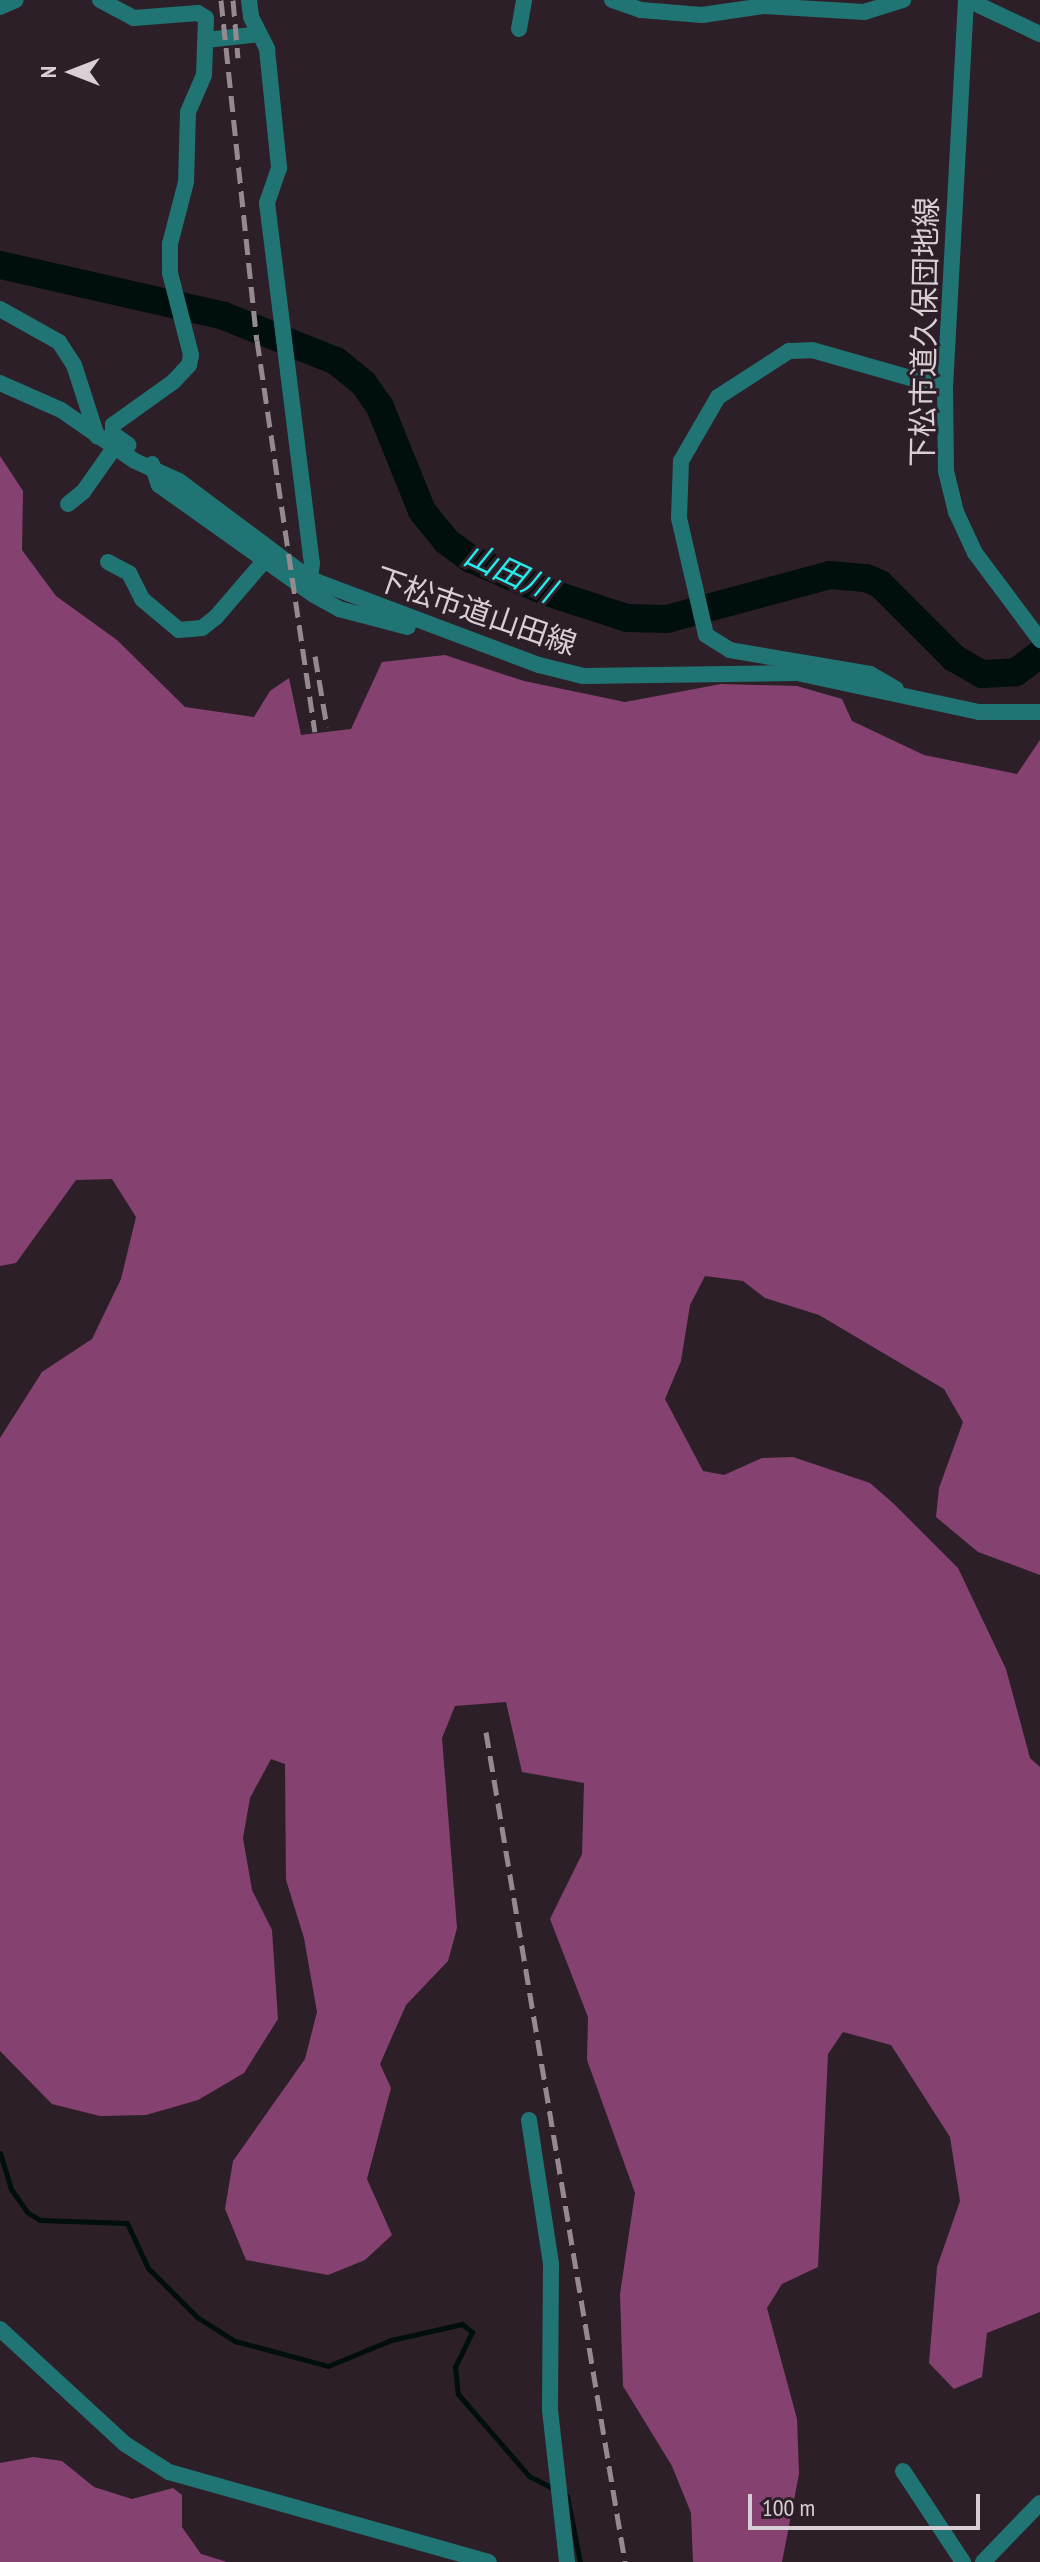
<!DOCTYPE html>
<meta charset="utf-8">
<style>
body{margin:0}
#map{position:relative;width:1040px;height:2562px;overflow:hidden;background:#2d1f28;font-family:"PT Sans Narrow","Noto Sans JP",sans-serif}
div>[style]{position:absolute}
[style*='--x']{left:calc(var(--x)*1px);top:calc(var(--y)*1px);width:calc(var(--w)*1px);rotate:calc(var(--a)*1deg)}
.forest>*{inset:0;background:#854271}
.stream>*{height:5px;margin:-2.5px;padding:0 2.5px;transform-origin:2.5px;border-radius:2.5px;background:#010e0e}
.river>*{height:28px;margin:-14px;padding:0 14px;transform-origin:14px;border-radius:14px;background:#010e0e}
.minor>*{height:16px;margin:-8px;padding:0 8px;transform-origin:8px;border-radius:8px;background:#217474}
.rail>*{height:5px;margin-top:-2.5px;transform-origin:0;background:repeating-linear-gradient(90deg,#958a91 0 16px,transparent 0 24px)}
span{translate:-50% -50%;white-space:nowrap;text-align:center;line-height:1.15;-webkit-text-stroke:6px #2d1f28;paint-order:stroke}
.street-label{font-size:30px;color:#d8cfd4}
.water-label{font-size:32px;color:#27eaeb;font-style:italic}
.north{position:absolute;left:32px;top:32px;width:80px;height:80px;-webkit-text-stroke:6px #2d1f28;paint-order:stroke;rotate:270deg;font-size:22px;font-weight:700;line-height:32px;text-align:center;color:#d8cfd4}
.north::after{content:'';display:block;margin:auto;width:28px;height:36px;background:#d8cfd4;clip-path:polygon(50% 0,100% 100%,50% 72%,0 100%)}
.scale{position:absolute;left:748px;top:2494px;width:232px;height:36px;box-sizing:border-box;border:4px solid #d8cfd4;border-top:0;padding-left:10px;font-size:24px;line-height:28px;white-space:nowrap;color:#d8cfd4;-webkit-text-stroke:6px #2d1f28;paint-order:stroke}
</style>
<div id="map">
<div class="forest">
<div style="clip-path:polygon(0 456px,23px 491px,22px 550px,56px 596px,117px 640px,185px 707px,254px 717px,270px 691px,289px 678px,301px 735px,351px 729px,382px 662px,445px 655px,524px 681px,625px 702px,721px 684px,797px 686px,842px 699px,852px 721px,924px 755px,1017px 774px,1040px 740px,1040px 1575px,978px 1552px,936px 1517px,939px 1488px,963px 1422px,944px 1389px,819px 1315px,765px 1298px,743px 1281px,705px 1276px,690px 1305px,681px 1361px,665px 1399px,703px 1471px,724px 1475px,762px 1458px,793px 1457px,870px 1483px,893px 1503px,958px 1568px,1006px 1669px,1030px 1758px,1040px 1767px,1040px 2312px,987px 2333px,982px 2377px,954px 2389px,929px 2363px,937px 2267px,960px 2201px,950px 2137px,891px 2045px,843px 2032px,828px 2054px,818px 2267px,782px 2284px,767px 2308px,797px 2419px,799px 2474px,782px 2562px,693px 2562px,691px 2513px,672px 2466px,623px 2386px,620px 2294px,635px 2193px,587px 2060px,588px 2017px,550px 1919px,582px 1854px,584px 1783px,522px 1772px,506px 1702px,455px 1706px,442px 1738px,457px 1928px,448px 1961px,406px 2005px,380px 2064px,391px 2088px,367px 2179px,392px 2235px,365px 2260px,328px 2275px,246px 2260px,225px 2209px,233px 2161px,305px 2059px,317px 2012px,304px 1938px,286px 1880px,285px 1764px,271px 1759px,250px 1798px,243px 1838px,252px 1890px,272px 1930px,278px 2019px,244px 2073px,198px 2100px,146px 2115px,100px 2116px,52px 2104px,0 2051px,0 1438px,42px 1372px,92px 1339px,121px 1279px,136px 1217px,112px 1179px,76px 1180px,16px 1263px,0 1266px)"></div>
<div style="clip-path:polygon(33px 2457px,62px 2461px,94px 2487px,132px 2499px,173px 2488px,182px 2495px,182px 2527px,201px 2554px,227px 2562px,0 2562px,0 2463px)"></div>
</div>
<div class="stream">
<div style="--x:0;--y:2153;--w:38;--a:73"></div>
<div style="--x:11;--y:2189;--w:28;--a:55"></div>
<div style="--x:27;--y:2212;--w:15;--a:32"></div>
<div style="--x:40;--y:2220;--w:87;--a:2"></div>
<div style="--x:127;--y:2223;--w:50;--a:65"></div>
<div style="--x:148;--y:2268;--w:69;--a:45"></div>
<div style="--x:197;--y:2317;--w:45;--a:32.3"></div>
<div style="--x:235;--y:2341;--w:96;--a:15"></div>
<div style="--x:328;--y:2366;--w:68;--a:-22.4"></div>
<div style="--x:391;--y:2340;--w:73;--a:-12.7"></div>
<div style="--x:462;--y:2324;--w:13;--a:39"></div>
<div style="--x:472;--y:2332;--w:39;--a:116"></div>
<div style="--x:455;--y:2367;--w:27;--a:84"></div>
<div style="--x:458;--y:2394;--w:108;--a:49.1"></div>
<div style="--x:529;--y:2476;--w:28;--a:27"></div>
<div style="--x:567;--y:2496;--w:67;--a:78.9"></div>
</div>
<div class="river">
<div style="--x:0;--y:265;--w:230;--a:12.8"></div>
<div style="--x:224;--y:316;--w:121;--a:21.9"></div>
<div style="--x:336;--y:361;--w:36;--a:39"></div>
<div style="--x:364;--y:384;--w:28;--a:55"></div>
<div style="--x:380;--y:407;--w:112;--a:68"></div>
<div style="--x:422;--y:511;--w:38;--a:51"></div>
<div style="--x:446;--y:541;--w:31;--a:36"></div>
<div style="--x:471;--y:559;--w:83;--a:23.5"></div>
<div style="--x:547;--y:592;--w:84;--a:18"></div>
<div style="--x:627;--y:618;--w:40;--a:1.4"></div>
<div style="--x:667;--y:619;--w:169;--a:-15.1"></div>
<div style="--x:830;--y:575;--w:36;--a:5"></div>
<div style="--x:866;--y:578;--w:15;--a:23"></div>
<div style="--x:880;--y:584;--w:105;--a:45"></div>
<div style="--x:954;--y:658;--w:32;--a:30"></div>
<div style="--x:982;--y:674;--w:34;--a:-3"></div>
<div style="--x:1016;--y:672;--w:30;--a:-37"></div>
</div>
<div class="minor">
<div style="--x:100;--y:0;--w:38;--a:28"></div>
<div style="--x:134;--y:18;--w:64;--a:-4.5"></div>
<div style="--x:198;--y:13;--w:9;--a:32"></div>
<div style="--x:206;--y:18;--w:57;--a:92"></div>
<div style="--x:204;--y:75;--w:40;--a:113.4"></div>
<div style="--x:188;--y:112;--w:70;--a:91.6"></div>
<div style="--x:186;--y:182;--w:64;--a:104.5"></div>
<div style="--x:170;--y:244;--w:29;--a:90"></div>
<div style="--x:170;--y:273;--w:85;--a:75.6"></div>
<div style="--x:191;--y:355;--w:10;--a:101"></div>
<div style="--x:189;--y:365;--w:23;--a:133"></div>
<div style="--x:173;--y:382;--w:74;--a:144.4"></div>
<div style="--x:113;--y:425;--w:9;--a:90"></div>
<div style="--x:113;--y:434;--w:19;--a:35"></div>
<div style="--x:249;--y:0;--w:17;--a:83"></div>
<div style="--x:251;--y:17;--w:36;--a:63"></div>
<div style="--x:267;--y:49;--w:120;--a:84.2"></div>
<div style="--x:279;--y:168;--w:37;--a:109"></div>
<div style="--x:267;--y:203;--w:363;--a:82.9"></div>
<div style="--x:312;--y:563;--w:16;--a:97"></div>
<div style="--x:612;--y:0;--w:31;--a:19"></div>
<div style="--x:641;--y:10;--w:61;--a:4.7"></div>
<div style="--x:702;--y:15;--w:63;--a:-8.3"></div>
<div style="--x:764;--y:6;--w:100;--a:3.4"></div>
<div style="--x:864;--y:12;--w:41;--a:-17.1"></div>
<div style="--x:966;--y:0;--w:389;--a:93.1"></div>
<div style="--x:945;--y:388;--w:83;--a:89.3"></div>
<div style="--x:946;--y:471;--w:42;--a:76.3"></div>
<div style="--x:956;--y:512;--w:45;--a:65.1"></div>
<div style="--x:975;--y:553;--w:109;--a:53.2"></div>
<div style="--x:968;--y:0;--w:80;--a:25.3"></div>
<div style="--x:0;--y:7;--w:17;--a:-24"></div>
<div style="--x:519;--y:29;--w:29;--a:-80"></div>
<div style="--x:206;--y:40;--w:54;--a:-6.3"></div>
<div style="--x:0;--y:309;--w:68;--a:29.2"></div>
<div style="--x:59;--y:342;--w:27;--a:57"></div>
<div style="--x:74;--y:365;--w:75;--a:72.1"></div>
<div style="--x:0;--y:383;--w:67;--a:23.9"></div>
<div style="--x:61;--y:410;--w:90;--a:34.6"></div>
<div style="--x:135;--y:461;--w:48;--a:24.4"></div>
<div style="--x:179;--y:481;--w:164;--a:36.8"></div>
<div style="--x:310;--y:579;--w:245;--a:20.6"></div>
<div style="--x:539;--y:665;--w:45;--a:14"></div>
<div style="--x:583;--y:676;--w:214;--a:-0.8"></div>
<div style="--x:797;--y:673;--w:186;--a:12.1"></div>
<div style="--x:979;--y:712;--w:61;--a:0"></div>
<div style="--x:152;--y:464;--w:22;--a:72"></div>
<div style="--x:159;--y:485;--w:190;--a:35.4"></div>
<div style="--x:314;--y:595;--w:29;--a:29"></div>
<div style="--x:339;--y:609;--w:71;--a:14.6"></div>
<div style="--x:68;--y:504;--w:19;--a:-39"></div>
<div style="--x:83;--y:492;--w:54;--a:-54.8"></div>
<div style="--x:108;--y:562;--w:24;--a:28"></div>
<div style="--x:129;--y:573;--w:29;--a:63"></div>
<div style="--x:142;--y:599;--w:48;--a:40"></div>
<div style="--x:179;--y:630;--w:23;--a:-5"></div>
<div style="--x:202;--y:628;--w:18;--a:-38"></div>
<div style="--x:216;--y:617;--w:75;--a:-49.3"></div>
<div style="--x:896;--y:689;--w:30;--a:-150"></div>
<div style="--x:870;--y:674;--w:142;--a:-170.3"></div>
<div style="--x:730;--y:650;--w:28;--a:-148"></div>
<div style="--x:706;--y:635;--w:120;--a:-103"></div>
<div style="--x:679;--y:518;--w:57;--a:-88"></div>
<div style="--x:681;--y:461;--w:74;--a:-60"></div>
<div style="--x:718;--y:397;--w:85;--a:-32.9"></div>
<div style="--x:789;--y:351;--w:23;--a:-2"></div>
<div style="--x:812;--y:350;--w:138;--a:15.9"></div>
<div style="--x:529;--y:2120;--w:146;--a:81.3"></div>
<div style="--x:551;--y:2264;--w:146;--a:90.4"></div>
<div style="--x:550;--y:2410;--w:153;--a:83.6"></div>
<div style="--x:0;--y:2329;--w:170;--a:42.6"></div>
<div style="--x:125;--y:2444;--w:52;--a:32.5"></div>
<div style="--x:169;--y:2472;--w:332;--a:15.7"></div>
<div style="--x:903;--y:2471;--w:109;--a:56.6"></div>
<div style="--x:983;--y:2562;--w:82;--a:-46"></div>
</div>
<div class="rail">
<div style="--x:221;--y:0;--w:342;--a:84"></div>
<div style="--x:257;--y:340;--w:396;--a:81.6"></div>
<div style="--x:233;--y:0;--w:58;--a:85.1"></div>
<div style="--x:315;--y:656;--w:72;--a:80.4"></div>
<div style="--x:486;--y:1732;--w:842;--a:80.49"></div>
</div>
<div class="street-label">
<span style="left:924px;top:332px;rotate:-89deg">下松市道久保団地線</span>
<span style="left:476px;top:611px;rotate:19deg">下松市道山田線</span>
</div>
<div class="water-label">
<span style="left:510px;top:572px;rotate:25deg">山田川</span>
</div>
<div class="north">N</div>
<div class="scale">100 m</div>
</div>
